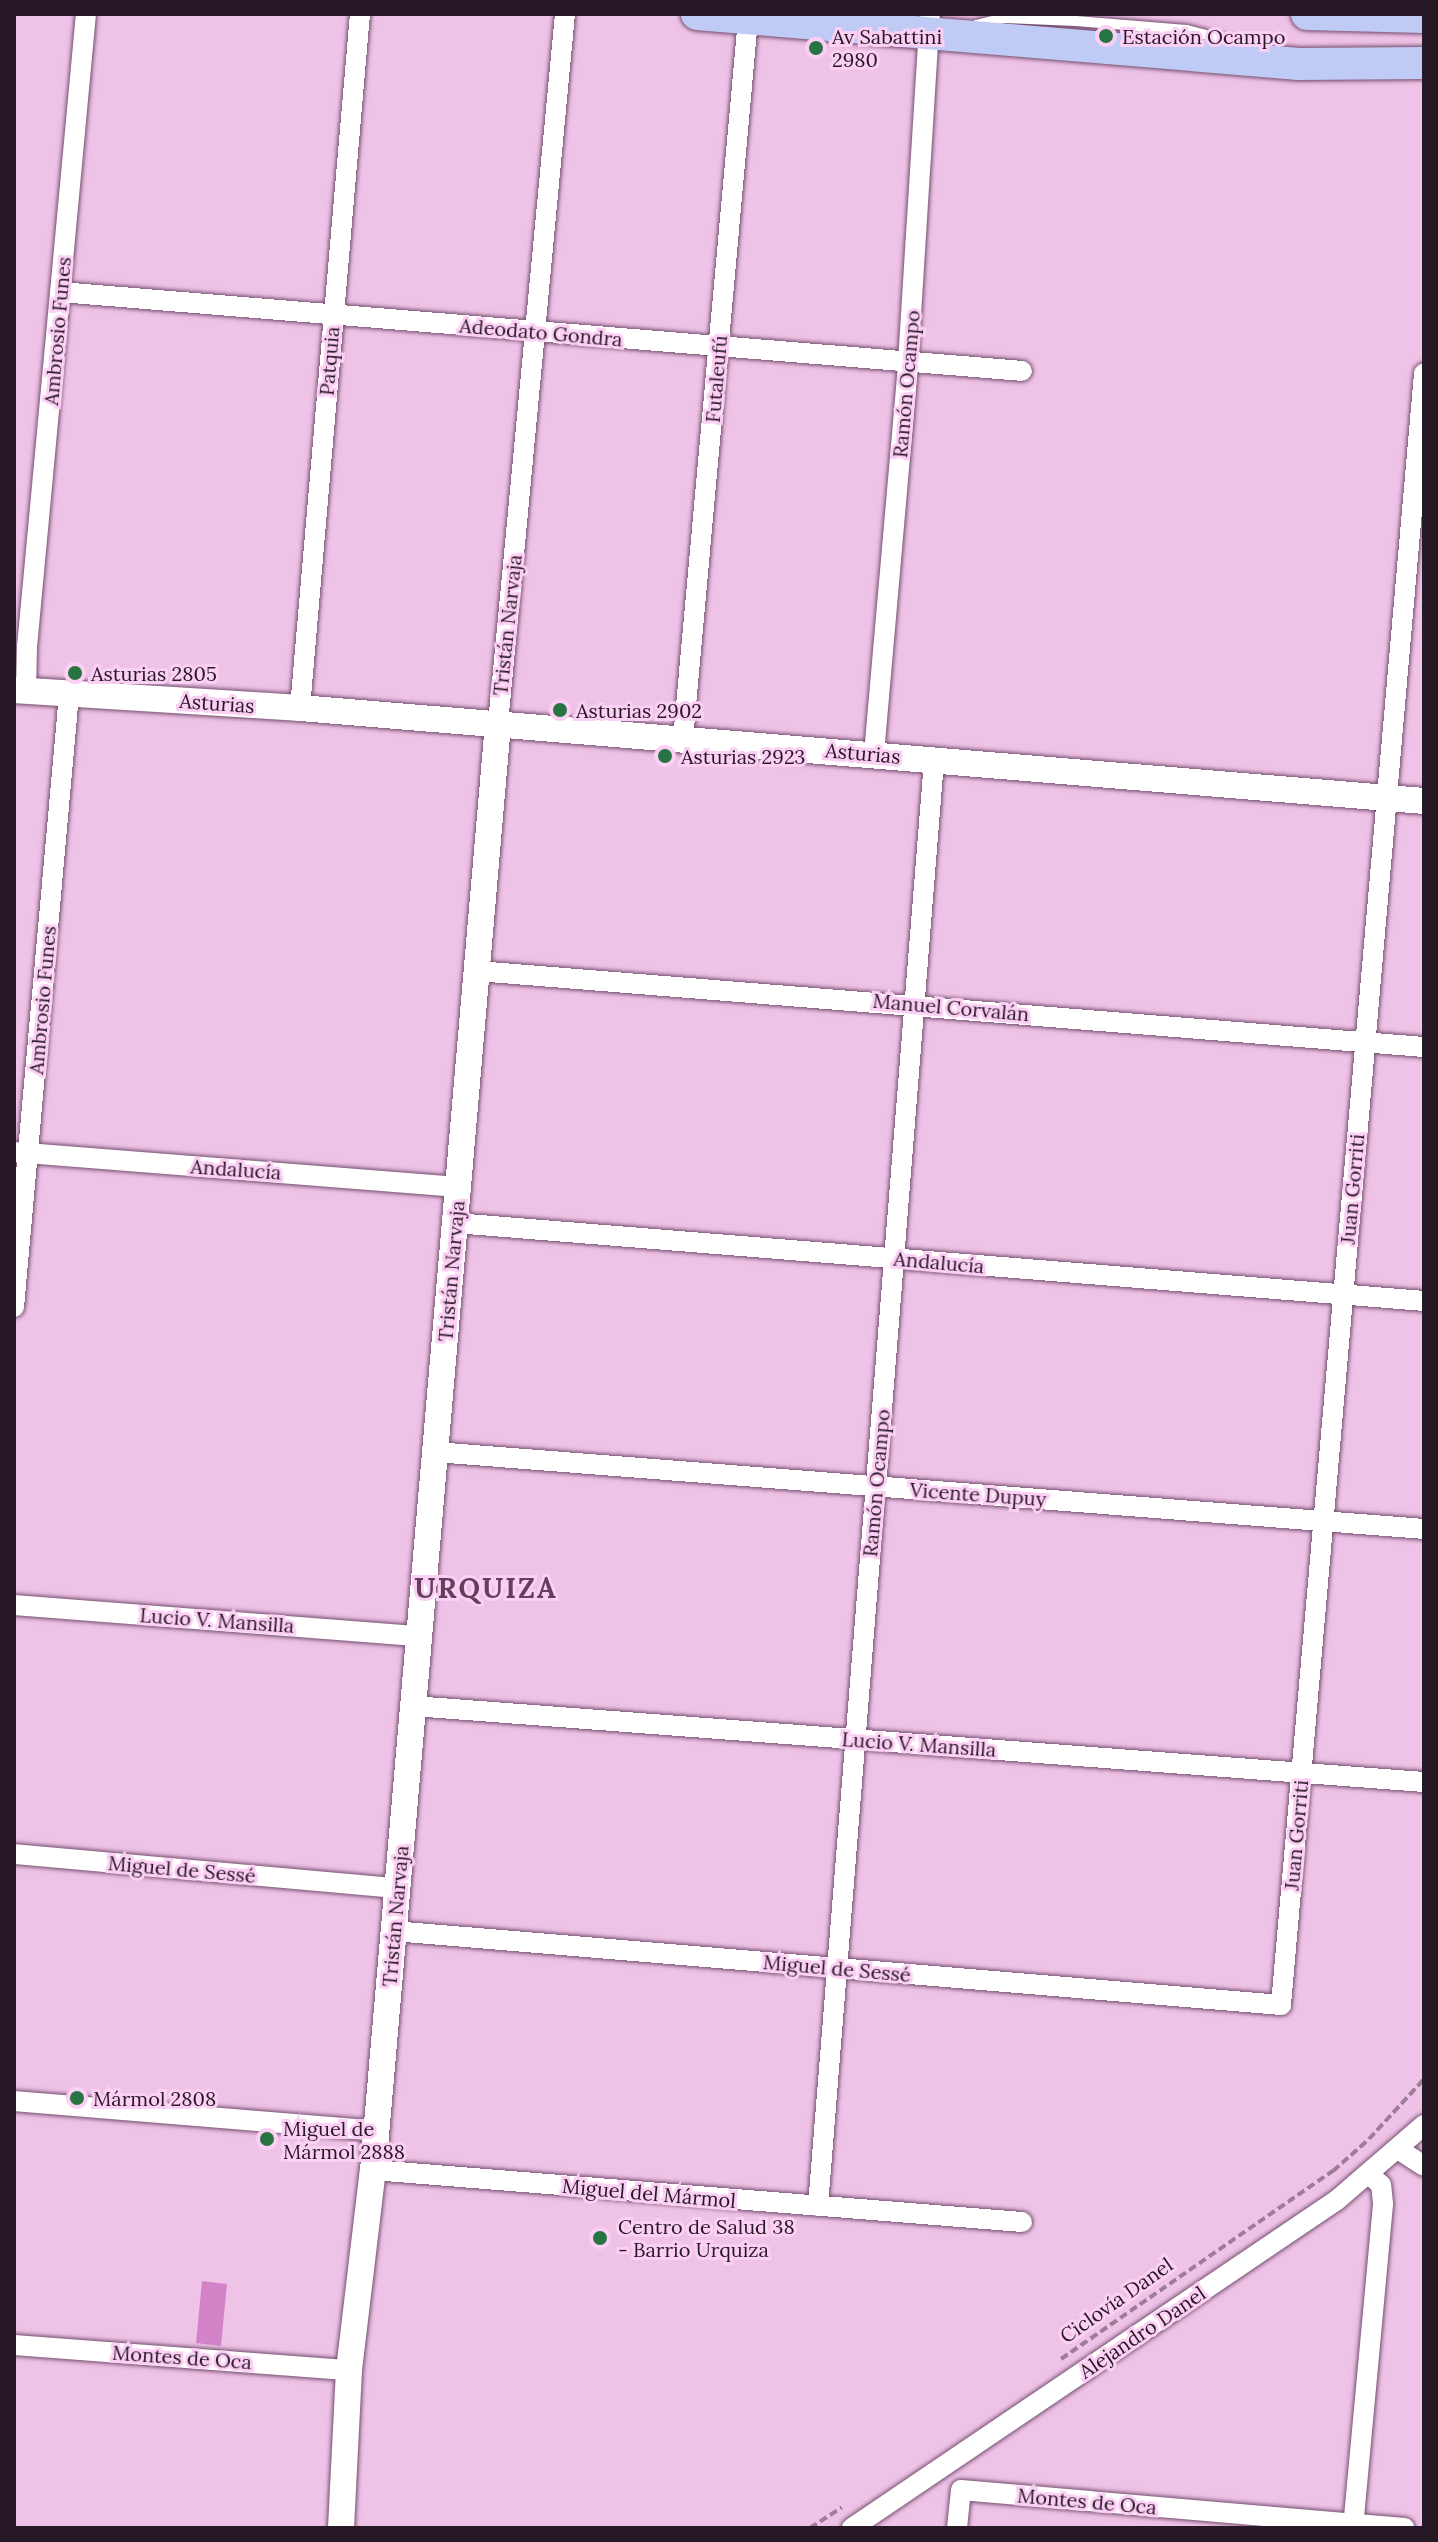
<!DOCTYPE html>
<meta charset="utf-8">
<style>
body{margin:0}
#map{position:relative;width:1438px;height:2542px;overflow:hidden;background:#efc3e7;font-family:Lora,serif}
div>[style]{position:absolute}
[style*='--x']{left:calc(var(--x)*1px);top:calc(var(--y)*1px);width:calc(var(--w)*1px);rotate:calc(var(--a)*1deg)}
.building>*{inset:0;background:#d384c8}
.path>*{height:4px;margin-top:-2px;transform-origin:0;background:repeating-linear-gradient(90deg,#9d7d98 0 8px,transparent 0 12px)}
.roads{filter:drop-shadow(0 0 2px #754f6f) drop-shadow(0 0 2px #754f6f)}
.service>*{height:10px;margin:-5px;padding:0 5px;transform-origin:5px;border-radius:5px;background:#fff}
.minor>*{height:20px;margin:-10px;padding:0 10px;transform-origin:10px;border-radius:10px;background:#fff}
.tertiary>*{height:26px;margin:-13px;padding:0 13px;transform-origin:13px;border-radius:13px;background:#fff}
.primary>*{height:32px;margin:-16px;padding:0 16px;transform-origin:16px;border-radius:16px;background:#c0cbf5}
.dots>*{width:22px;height:22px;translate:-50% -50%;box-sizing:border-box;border:4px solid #fcd0f4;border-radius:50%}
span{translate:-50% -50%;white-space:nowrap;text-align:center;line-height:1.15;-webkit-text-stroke:6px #fcd0f4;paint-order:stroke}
.poi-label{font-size:20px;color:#271825}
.left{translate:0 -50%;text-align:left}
.street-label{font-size:20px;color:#271825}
.district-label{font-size:28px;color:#643f5e;font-weight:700;letter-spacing:2px}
.frame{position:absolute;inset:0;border:16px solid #271825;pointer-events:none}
</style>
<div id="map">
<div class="building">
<div style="clip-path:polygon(202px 2281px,227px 2284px,221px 2346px,196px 2343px)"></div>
</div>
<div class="path">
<div style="--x:1061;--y:2359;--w:331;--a:-34.7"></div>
<div style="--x:1333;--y:2171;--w:48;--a:-41.6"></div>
<div style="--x:1369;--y:2139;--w:81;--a:-47.5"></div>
<div style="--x:810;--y:2528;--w:38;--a:-33"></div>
</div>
<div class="roads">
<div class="service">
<div style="--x:976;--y:25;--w:30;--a:-14"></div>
<div style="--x:1005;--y:18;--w:71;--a:2.4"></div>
<div style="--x:1076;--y:21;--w:111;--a:4.6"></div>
<div style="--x:1187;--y:30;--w:64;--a:14.5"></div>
</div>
<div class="minor">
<div style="--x:60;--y:292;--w:965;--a:4.69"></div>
<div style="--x:26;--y:691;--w:44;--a:-88.7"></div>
<div style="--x:27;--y:647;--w:636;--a:-84.68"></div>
<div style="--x:300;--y:708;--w:697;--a:-85.06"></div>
<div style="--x:498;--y:724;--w:713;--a:-84.61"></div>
<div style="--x:683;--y:739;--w:723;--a:-84.84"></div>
<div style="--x:874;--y:754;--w:393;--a:-85"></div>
<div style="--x:908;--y:362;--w:349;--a:-86.4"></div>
<div style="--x:477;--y:971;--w:950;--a:4.59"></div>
<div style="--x:14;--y:1152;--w:445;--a:4.5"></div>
<div style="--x:455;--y:1223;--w:972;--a:4.6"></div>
<div style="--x:14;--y:1307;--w:615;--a:-84.87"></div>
<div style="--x:435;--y:1452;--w:992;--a:4.45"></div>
<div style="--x:14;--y:1605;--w:406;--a:4.4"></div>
<div style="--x:413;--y:1706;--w:1014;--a:4.3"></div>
<div style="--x:14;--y:1854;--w:385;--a:5.1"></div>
<div style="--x:393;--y:1931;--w:891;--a:4.76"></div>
<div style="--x:1281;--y:2005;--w:1638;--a:-84.99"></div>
<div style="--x:14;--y:2101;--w:363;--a:4.7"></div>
<div style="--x:1398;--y:2149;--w:31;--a:33"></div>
<div style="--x:373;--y:2170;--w:651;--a:4.58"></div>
<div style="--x:818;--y:2206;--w:1451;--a:-85.41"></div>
<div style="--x:14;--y:2345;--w:336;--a:4.3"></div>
<div style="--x:961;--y:2490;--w:445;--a:4.9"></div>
<div style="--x:852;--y:2528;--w:585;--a:-34.07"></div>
<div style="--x:1337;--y:2200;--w:115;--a:-40.8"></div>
<div style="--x:957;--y:2528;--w:38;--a:-84"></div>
<div style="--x:1353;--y:2528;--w:326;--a:-84.7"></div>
<div style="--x:1383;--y:2203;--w:18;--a:-96"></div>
<div style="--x:1381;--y:2185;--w:16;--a:-137"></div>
</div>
<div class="tertiary">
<div style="--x:14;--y:690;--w:287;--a:3.6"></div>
<div style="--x:300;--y:708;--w:1128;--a:4.73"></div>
<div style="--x:341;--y:2528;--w:158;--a:-87.1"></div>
<div style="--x:349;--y:2370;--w:201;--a:-83.2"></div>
<div style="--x:373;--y:2170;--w:1451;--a:-85.06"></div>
</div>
<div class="primary">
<div style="--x:697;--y:14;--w:604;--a:4.75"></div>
<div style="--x:1299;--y:64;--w:125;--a:-0.5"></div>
<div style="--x:1307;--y:14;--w:117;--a:1.5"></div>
</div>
</div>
<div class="dots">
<div style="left:1106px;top:36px;background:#277342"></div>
<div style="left:816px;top:48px;background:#277342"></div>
<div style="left:75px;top:673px;background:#277342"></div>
<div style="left:560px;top:710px;background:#277342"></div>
<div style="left:665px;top:756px;background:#277342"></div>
<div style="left:77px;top:2098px;background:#277342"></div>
<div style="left:267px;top:2139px;background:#277342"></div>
<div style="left:600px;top:2238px;background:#277342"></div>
</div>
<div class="poi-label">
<span class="left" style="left:832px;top:48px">Av Sabattini<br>2980</span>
<span class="left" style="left:1122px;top:36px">Estación Ocampo</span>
<span class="left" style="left:91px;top:673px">Asturias 2805</span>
<span class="left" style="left:576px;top:710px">Asturias 2902</span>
<span class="left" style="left:681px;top:756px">Asturias 2923</span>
<span class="left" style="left:93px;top:2098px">Mármol 2808</span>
<span class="left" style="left:283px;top:2140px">Miguel de<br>Mármol 2888</span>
<span class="left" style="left:618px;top:2238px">Centro de Salud 38<br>- Barrio Urquiza</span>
</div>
<div class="street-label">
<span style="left:57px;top:331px;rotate:-85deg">Ambrosio Funes</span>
<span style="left:541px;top:332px;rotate:5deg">Adeodato Gondra</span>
<span style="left:329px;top:361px;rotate:-85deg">Patquia</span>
<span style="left:716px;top:379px;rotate:-85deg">Futaleufú</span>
<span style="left:906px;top:384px;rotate:-85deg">Ramón Ocampo</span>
<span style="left:507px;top:625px;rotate:-84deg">Tristán Narvaja</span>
<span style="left:217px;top:703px;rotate:4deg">Asturias</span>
<span style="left:863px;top:753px;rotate:5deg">Asturias</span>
<span style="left:42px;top:1000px;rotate:-85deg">Ambrosio Funes</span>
<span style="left:951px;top:1007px;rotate:5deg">Manuel Corvalán</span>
<span style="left:236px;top:1169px;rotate:4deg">Andalucía</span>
<span style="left:1352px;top:1189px;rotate:-85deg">Juan Gorriti</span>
<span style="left:939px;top:1262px;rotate:5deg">Andalucía</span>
<span style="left:451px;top:1271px;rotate:-85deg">Tristán Narvaja</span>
<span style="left:876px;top:1483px;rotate:-85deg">Ramón Ocampo</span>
<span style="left:978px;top:1494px;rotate:4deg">Vicente Dupuy</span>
<span style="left:217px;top:1620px;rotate:4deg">Lucio V. Mansilla</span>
<span style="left:919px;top:1744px;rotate:4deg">Lucio V. Mansilla</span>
<span style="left:1296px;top:1835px;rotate:-85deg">Juan Gorriti</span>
<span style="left:182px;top:1869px;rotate:5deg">Miguel de Sessé</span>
<span style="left:395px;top:1916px;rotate:-85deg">Tristán Narvaja</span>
<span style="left:837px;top:1968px;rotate:5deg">Miguel de Sessé</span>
<span style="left:649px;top:2193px;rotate:5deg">Miguel del Mármol</span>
<span style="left:1116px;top:2300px;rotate:-35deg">Ciclovía Danel</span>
<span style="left:1142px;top:2332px;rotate:-34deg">Alejandro Danel</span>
<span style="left:182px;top:2357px;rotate:4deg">Montes de Oca</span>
<span style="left:1087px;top:2501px;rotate:5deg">Montes de Oca</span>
</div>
<div class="district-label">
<span style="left:486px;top:1588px">URQUIZA</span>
</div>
<div class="frame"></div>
</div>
